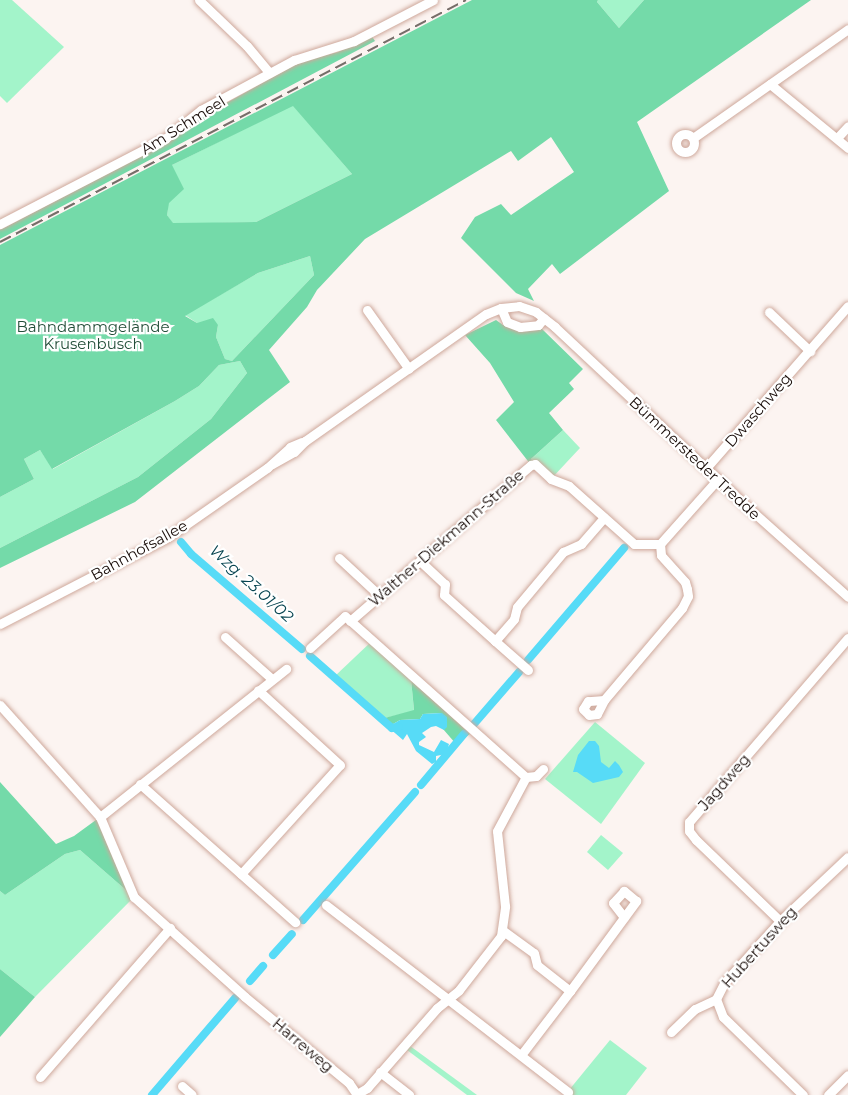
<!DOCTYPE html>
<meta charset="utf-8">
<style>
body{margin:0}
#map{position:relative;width:848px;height:1095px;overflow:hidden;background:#fcf4f1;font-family:Montserrat,sans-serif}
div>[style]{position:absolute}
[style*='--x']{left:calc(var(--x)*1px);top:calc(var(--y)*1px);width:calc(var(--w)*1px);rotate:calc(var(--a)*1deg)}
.green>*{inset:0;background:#a3f4ca}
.forest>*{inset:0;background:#74daa9}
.water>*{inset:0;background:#57dbf7}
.canal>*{height:8px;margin:-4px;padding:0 4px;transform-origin:4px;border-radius:4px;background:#57dbf7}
.roads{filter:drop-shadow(0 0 2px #cea89b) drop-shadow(0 0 2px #cea89b)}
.minor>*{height:9px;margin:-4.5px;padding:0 4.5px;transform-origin:4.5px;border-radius:4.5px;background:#fff}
.minor>.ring{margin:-4.5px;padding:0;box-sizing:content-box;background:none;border:9px solid #fff;border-radius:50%}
.rail>*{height:2px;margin-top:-1px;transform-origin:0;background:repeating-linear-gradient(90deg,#776d69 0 12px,transparent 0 18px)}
span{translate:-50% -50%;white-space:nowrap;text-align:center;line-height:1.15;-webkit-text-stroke:4.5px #fff;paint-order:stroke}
.street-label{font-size:15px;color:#170b07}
.park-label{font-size:15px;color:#234e39}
.water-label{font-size:16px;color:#084551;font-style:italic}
</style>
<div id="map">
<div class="green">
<div style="clip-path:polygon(0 0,12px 0,64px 47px,7px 103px,0 96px)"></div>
<div style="clip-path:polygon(598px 0,644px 0,619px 28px,597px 2px)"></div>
<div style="clip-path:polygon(293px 105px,352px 174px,256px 222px,173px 224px,167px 215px,172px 165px)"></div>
<div style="clip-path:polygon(310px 256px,314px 275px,232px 361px,225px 359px,216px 337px,218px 325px,197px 323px,185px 315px,258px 273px)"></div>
<div style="clip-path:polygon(240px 361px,247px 373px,211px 419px,138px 477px,0 548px,0 497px,34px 479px,24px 459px,40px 450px,53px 469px,175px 401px,199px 386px,219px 365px)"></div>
<div style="clip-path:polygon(563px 430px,580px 448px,551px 479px,530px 460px)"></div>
<div style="clip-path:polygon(373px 640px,411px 679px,414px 711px,381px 719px,335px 676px)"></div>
<div style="clip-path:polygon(595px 722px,645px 763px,601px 824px,545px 779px)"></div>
<div style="clip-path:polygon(601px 835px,623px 853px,608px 870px,587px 852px)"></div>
<div style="clip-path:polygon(80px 850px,134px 897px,35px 997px,0 969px,0 891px,5px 895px,65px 854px)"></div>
<div style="clip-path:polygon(610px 1040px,647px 1068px,626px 1095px,565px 1095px)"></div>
<div style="clip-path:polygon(406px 1043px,477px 1095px,467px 1095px,403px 1047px)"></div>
</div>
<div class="forest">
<div style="clip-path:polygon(evenodd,472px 0,598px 0,597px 2px,619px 28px,644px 0,811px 0,637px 122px,669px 191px,560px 274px,552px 264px,528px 289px,534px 301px,516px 293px,461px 238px,475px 217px,501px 204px,511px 215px,574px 172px,551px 137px,518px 161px,511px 151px,365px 239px,317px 290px,307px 307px,269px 350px,290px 382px,135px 502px,0 568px,0 548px,138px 477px,211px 419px,247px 373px,240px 361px,219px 365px,199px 386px,175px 401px,52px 469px,40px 450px,24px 459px,34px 479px,0 497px,0 245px,472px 0,293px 106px,352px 174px,256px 222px,173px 223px,167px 215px,169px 203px,184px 189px,172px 165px,293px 106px,472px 0,310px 256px,314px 275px,232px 361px,225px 359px,216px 337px,218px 325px,213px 318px,197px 323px,185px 316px,258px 273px,310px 256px)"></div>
<div style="clip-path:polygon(371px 35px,375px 41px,0 239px,0 230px,168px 142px,201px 117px,300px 62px,338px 52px)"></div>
<div style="clip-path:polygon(496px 320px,503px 325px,520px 330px,542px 329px,583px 369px,569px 383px,574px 389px,549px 413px,563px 430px,531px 459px,535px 464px,531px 465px,496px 420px,514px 402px,490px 363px,465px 335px)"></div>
<div style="clip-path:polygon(411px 679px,470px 734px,456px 744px,443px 729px,442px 713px,423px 714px,420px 719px,400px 720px,388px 727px,381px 719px,414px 710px)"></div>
<div style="clip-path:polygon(0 782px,56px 844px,74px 836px,100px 817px,134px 897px,80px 850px,65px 854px,5px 895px,0 891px)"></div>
<div style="clip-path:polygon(0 969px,35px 997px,0 1037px)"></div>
</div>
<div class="water">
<div style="clip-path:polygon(442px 713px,447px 717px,447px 727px,444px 730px,436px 726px,431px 727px,422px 733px,426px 737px,419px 742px,419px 745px,434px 752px,441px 740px,449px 744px,446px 754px,436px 756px,436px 762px,432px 764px,416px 751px,407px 734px,403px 740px,388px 727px,400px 720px,420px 719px,423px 714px)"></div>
<div style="clip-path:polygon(589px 741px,595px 741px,599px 746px,601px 762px,609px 768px,615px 761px,619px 765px,623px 772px,619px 777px,593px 783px,577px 772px,573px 772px,578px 755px)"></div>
</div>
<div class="canal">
<div style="--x:181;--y:542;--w:16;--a:50"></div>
<div style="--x:191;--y:554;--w:146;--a:40.6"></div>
<div style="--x:310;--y:656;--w:109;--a:41.3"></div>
<div style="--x:392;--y:728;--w:7;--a:-8"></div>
<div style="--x:528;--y:660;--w:148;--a:-49.4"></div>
<div style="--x:474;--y:724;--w:69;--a:-49.1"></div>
<div style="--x:421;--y:785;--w:67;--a:-49.9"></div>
<div style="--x:303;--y:920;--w:170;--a:-48.8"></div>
<div style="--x:273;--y:955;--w:28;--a:-48"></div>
<div style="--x:250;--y:981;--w:20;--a:-49"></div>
<div style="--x:152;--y:1095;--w:128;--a:-49.4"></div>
</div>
<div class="roads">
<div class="minor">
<div style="--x:199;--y:0;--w:66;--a:43.8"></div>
<div style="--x:247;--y:46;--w:35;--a:50"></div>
<div style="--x:770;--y:84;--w:101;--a:39.4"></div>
<div class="ring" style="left:676px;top:134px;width:9px;height:9px"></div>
<div style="--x:693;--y:138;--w:189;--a:-35.1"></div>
<div style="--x:837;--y:138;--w:16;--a:-47"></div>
<div style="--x:0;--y:224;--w:187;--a:-27.4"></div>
<div style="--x:166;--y:138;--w:45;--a:-38.7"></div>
<div style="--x:201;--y:110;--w:106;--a:-28.3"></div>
<div style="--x:294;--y:60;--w:63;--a:-17.6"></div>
<div style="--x:354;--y:41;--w:89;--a:-27.4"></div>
<div style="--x:501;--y:308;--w:15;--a:67"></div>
<div style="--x:507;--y:322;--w:14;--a:21"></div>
<div style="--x:520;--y:327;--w:18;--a:-6"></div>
<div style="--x:538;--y:325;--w:9;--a:-49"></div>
<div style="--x:367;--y:310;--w:72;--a:54.6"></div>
<div style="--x:769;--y:312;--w:57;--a:43.6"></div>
<div style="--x:272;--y:464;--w:25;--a:-29"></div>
<div style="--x:294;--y:452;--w:16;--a:-45"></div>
<div style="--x:305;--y:441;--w:221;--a:-35.1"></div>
<div style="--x:486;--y:314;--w:16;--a:-22"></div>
<div style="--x:501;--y:308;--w:18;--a:-6"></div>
<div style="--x:519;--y:306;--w:18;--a:19"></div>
<div style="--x:536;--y:312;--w:24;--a:38"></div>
<div style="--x:555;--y:327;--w:258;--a:43.1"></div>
<div style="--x:743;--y:503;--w:141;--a:41.8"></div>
<div style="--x:706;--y:468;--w:215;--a:-48.8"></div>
<div style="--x:339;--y:558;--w:54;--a:42.8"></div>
<div style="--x:420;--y:561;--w:34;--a:43"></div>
<div style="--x:445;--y:584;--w:11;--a:95"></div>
<div style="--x:444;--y:595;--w:69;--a:42"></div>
<div style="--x:350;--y:621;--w:239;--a:-40.8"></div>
<div style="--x:531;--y:465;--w:4;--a:-14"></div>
<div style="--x:535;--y:464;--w:22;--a:43"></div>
<div style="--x:551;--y:479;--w:19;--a:21"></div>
<div style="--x:569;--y:486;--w:87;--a:41.7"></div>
<div style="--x:634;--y:544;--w:26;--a:0"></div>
<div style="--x:0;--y:624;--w:189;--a:-27.4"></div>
<div style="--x:168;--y:537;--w:121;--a:-34.9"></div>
<div style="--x:267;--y:468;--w:31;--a:-42"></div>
<div style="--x:290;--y:447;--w:13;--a:-23"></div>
<div style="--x:225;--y:637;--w:63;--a:41.8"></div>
<div style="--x:310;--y:648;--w:47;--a:-42.4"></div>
<div style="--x:345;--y:616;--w:242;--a:41.7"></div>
<div style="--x:528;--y:670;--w:44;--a:-138.7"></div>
<div style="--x:495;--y:641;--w:29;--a:-49"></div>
<div style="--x:514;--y:619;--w:12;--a:-76"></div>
<div style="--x:517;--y:607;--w:72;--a:-50.1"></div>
<div style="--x:563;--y:552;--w:20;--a:-24"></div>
<div style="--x:581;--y:544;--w:35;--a:-49"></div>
<div style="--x:604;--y:700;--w:16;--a:176"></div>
<div style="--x:588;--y:701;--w:9;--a:122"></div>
<div style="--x:583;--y:709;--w:8;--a:45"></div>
<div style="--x:589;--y:715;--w:8;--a:-7"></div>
<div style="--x:597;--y:714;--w:16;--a:-63"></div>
<div style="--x:604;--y:700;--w:121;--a:-49.7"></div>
<div style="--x:682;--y:608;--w:13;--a:-63"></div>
<div style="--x:688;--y:596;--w:7;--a:-98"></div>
<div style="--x:687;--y:589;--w:7;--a:-106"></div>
<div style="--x:685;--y:582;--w:36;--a:-132"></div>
<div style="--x:661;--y:555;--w:11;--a:-95"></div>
<div style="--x:660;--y:544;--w:87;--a:-48.3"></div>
<div style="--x:0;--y:705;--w:150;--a:48.2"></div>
<div style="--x:100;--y:817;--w:87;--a:67"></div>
<div style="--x:134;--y:897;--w:149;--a:42"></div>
<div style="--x:245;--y:997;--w:135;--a:39.6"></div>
<div style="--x:349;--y:1083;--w:14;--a:56"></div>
<div style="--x:140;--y:784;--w:208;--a:41.7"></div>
<div style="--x:100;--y:817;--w:238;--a:-38.5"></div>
<div style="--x:241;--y:874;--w:147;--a:-47.8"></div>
<div style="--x:340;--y:765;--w:111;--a:-137.6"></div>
<div style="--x:326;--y:905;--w:306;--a:37.7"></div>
<div style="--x:780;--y:921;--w:117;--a:-136"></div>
<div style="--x:696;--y:840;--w:11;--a:-128"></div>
<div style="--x:689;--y:831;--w:9;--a:-90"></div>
<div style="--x:689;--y:822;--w:243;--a:-49.2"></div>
<div style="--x:502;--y:930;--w:39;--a:36"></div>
<div style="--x:534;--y:953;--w:12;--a:76"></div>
<div style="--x:537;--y:965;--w:42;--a:38.2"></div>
<div style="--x:671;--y:1032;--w:33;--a:-44"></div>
<div style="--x:695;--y:1009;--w:23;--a:-25"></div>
<div style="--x:521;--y:1055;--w:81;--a:-52.6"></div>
<div style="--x:570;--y:991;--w:112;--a:-53.7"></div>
<div style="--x:636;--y:901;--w:16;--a:-140"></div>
<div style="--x:624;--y:891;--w:16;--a:133"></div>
<div style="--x:613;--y:903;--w:18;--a:52"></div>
<div style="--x:380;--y:1072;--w:37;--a:38"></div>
<div style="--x:40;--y:1077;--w:198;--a:-48.9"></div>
<div style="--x:182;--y:1086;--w:13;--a:42"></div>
<div style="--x:357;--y:1094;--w:12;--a:-31"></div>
<div style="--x:367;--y:1088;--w:106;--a:-48.8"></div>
<div style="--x:437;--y:1008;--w:28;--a:-39"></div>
<div style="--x:459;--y:990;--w:68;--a:-52.1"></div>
<div style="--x:501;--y:936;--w:30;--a:-82"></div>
<div style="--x:505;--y:906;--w:75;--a:-96.1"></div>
<div style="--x:497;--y:831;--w:61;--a:-61.8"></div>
<div style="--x:526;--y:777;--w:10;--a:-6"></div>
<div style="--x:536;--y:776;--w:10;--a:-45"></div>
<div style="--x:803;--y:1095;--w:112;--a:-135.7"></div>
<div style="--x:723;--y:1017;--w:19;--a:-111"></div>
<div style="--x:716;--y:999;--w:18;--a:-63"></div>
<div style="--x:724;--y:983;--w:84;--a:-47.9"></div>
<div style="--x:780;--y:921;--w:93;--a:-43.3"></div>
<div style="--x:828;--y:1095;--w:28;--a:-45"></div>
</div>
</div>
<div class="rail">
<div style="--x:0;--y:242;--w:525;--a:-27.44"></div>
</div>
<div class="street-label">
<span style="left:183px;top:125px;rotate:-32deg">Am Schmeel</span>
<span style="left:758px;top:410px;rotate:-49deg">Dwaschweg</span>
<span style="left:695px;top:458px;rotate:43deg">Bümmersteder Tredde</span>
<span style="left:446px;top:538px;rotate:-41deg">Walther-Diekmann-Straße</span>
<span style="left:139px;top:550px;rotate:-29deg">Bahnhofsallee</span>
<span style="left:724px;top:782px;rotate:-49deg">Jagdweg</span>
<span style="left:759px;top:947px;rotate:-48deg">Hubertusweg</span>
<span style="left:303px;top:1045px;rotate:40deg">Harreweg</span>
</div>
<div class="park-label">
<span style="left:93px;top:335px">Bahndammgelände<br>Krusenbusch</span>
</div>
<div class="water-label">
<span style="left:251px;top:584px;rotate:42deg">Wzg. 23.01/02</span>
</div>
</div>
